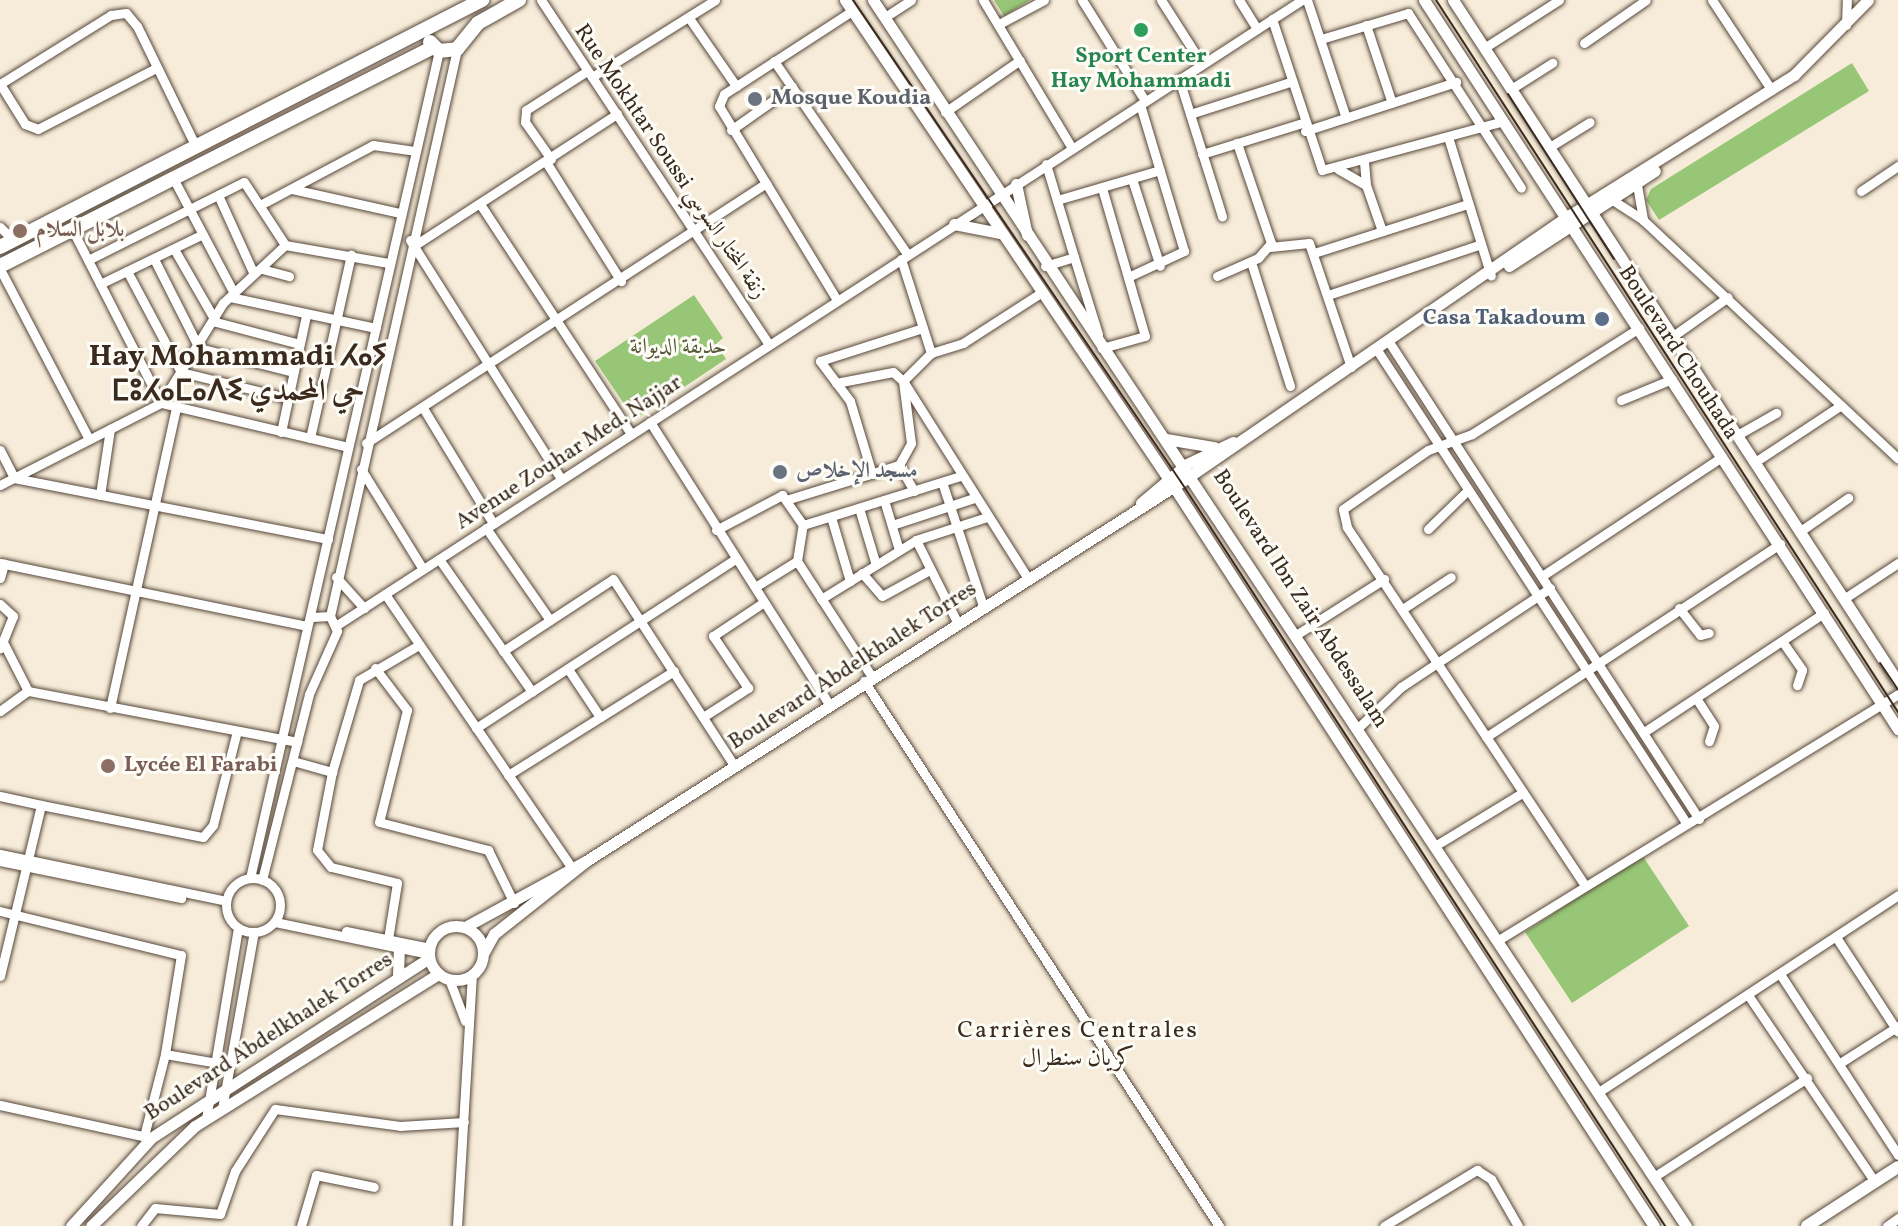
<!DOCTYPE html>
<meta charset="utf-8">
<style>
body{margin:0}
#map{position:relative;width:1898px;height:1226px;overflow:hidden;background:#f6ecd9;font-family:Vollkorn,Amiri,"Noto Sans Tifinagh",serif}
div>[style]{position:absolute}
[style*='--x']{left:calc(var(--x)*1px);top:calc(var(--y)*1px);width:calc(var(--w)*1px);rotate:calc(var(--a)*1deg)}
.green>*{inset:0;background:#97c776}
.roads{filter:drop-shadow(0 0 2px #57473a) drop-shadow(0 0 2px #57473a)}
.minor>*{height:9px;margin:-4.5px;padding:0 4.5px;transform-origin:4.5px;border-radius:4.5px;background:#fff}
.minor>.ring{margin:-4.5px;padding:0;box-sizing:content-box;background:none;border:9px solid #fff;border-radius:50%}
.tertiary>*{height:11px;margin:-5.5px;padding:0 5.5px;transform-origin:5.5px;border-radius:5.5px;background:#fff}
.tertiary>.ring{margin:-5.5px;padding:0;box-sizing:content-box;background:none;border:11px solid #fff;border-radius:50%}
.secondary>*{height:12px;margin:-6px;padding:0 6px;transform-origin:6px;border-radius:6px;background:#fff}
.primary>*{height:14px;margin:-7px;padding:0 7px;transform-origin:7px;border-radius:7px;background:#fff}
.tram>*{height:2px;margin:-1px;padding:0 1px;transform-origin:1px;border-radius:1px;background:#3b2a1e}
.dots>*{width:22px;height:22px;translate:-50% -50%;box-sizing:border-box;border:4px solid #fdfcf7;border-radius:50%}
span{translate:-50% -50%;white-space:nowrap;text-align:center;line-height:1.15;-webkit-text-stroke:6px #fdfcf7;paint-order:stroke}
.leisure-label{font-size:22px;color:#27864d;font-weight:700}
.worship-label{font-size:22px;color:#5b616d;font-weight:700}
.left{translate:0 -50%;text-align:left}
.street-label{font-size:22px;color:#3b2a1e}
.education-label{font-size:22px;color:#785e54;font-weight:700}
.service-label{font-size:22px;color:#4e5e75;font-weight:700}
.right{translate:-100% -50%;text-align:right}
.park-label{font-size:22px;color:#575938}
.neighbourhood-label{font-size:24px;color:#3b2a1e;letter-spacing:2px}
.district-label{font-size:30px;color:#3b2a1e;font-weight:700}
</style>
<div id="map">
<div class="green">
<div style="clip-path:polygon(994px 0,1030px 0,1004px 16px)"></div>
<div style="clip-path:polygon(1852px 63px,1869px 91px,1659px 220px,1646px 200px,1651px 189px)"></div>
<div style="clip-path:polygon(694px 295px,723px 338px,716px 344px,726px 359px,635px 420px,595px 361px)"></div>
<div style="clip-path:polygon(1642px 855px,1689px 926px,1572px 1003px,1525px 932px)"></div>
</div>
<div class="roads">
<div class="minor">
<div style="--x:541;--y:0;--w:413;--a:56.5"></div>
<div style="--x:983;--y:0;--w:173;--a:59"></div>
<div style="--x:1082;--y:0;--w:119;--a:58"></div>
<div style="--x:1161;--y:0;--w:76;--a:57.4"></div>
<div style="--x:1239;--y:0;--w:34;--a:58"></div>
<div style="--x:1307;--y:0;--w:124;--a:71.7"></div>
<div style="--x:1712;--y:0;--w:107;--a:56.5"></div>
<div style="--x:885;--y:17;--w:31;--a:-33"></div>
<div style="--x:689;--y:18;--w:83;--a:55.3"></div>
<div style="--x:1272;--y:19;--w:159;--a:71.7"></div>
<div style="--x:1322;--y:170;--w:184;--a:-15.1"></div>
<div style="--x:999;--y:24;--w:51;--a:-28.1"></div>
<div style="--x:1366;--y:25;--w:82;--a:71.6"></div>
<div style="--x:1846;--y:25;--w:25;--a:-88"></div>
<div style="--x:1321;--y:39;--w:91;--a:-16.6"></div>
<div style="--x:1408;--y:13;--w:208;--a:57.1"></div>
<div style="--x:1584;--y:43;--w:75;--a:-34.7"></div>
<div style="--x:1484;--y:48;--w:89;--a:-32.6"></div>
<div style="--x:774;--y:61;--w:234;--a:55.4"></div>
<div style="--x:156;--y:68;--w:133;--a:152.7"></div>
<div style="--x:38;--y:129;--w:14;--a:-159"></div>
<div style="--x:25;--y:124;--w:47;--a:-122"></div>
<div style="--x:0;--y:84;--w:131;--a:-31.9"></div>
<div style="--x:111;--y:15;--w:15;--a:-8"></div>
<div style="--x:126;--y:13;--w:17;--a:50"></div>
<div style="--x:137;--y:26;--w:135;--a:64"></div>
<div style="--x:592;--y:77;--w:145;--a:-32"></div>
<div style="--x:1179;--y:79;--w:144;--a:72.6"></div>
<div style="--x:1511;--y:89;--w:49;--a:-32.4"></div>
<div style="--x:945;--y:112;--w:91;--a:-34.7"></div>
<div style="--x:1190;--y:114;--w:105;--a:-17.7"></div>
<div style="--x:731;--y:130;--w:75;--a:-35.2"></div>
<div style="--x:1305;--y:131;--w:159;--a:-18"></div>
<div style="--x:1448;--y:137;--w:145;--a:72.8"></div>
<div style="--x:1548;--y:148;--w:49;--a:-31.8"></div>
<div style="--x:1202;--y:154;--w:105;--a:-17.2"></div>
<div style="--x:551;--y:159;--w:45;--a:-125.1"></div>
<div style="--x:525;--y:122;--w:12;--a:-85"></div>
<div style="--x:526;--y:110;--w:72;--a:-32.6"></div>
<div style="--x:546;--y:162;--w:141;--a:57.8"></div>
<div style="--x:1364;--y:162;--w:23;--a:85"></div>
<div style="--x:1338;--y:169;--w:32;--a:30"></div>
<div style="--x:1366;--y:185;--w:49;--a:70.8"></div>
<div style="--x:173;--y:178;--w:130;--a:62.1"></div>
<div style="--x:1132;--y:179;--w:91;--a:72.2"></div>
<div style="--x:1637;--y:185;--w:36;--a:80"></div>
<div style="--x:1102;--y:188;--w:154;--a:73.8"></div>
<div style="--x:1145;--y:336;--w:45;--a:164.4"></div>
<div style="--x:292;--y:189;--w:111;--a:12.5"></div>
<div style="--x:1861;--y:191;--w:45;--a:-34"></div>
<div style="--x:218;--y:195;--w:85;--a:65.6"></div>
<div style="--x:1057;--y:200;--w:107;--a:-16.2"></div>
<div style="--x:1614;--y:201;--w:35;--a:33"></div>
<div style="--x:1643;--y:220;--w:349;--a:43.1"></div>
<div style="--x:480;--y:204;--w:275;--a:56.7"></div>
<div style="--x:260;--y:205;--w:128;--a:-28"></div>
<div style="--x:373;--y:145;--w:42;--a:8.1"></div>
<div style="--x:0;--y:227;--w:18;--a:45"></div>
<div style="--x:72;--y:229;--w:195;--a:62.9"></div>
<div style="--x:161;--y:403;--w:192;--a:13.2"></div>
<div style="--x:410;--y:240;--w:283;--a:57.7"></div>
<div style="--x:415;--y:245;--w:241;--a:-33"></div>
<div style="--x:1270;--y:247;--w:39;--a:-6"></div>
<div style="--x:1309;--y:243;--w:131;--a:71.3"></div>
<div style="--x:174;--y:249;--w:84;--a:60.1"></div>
<div style="--x:216;--y:322;--w:86;--a:14.8"></div>
<div style="--x:1314;--y:253;--w:162;--a:-17.7"></div>
<div style="--x:1074;--y:257;--w:81;--a:72.7"></div>
<div style="--x:154;--y:259;--w:100;--a:63.2"></div>
<div style="--x:199;--y:348;--w:97;--a:14.3"></div>
<div style="--x:901;--y:259;--w:99;--a:72.3"></div>
<div style="--x:88;--y:260;--w:174;--a:-26.6"></div>
<div style="--x:244;--y:182;--w:75;--a:56.9"></div>
<div style="--x:285;--y:245;--w:105;--a:9.9"></div>
<div style="--x:1251;--y:262;--w:130;--a:72.5"></div>
<div style="--x:1045;--y:266;--w:30;--a:-17"></div>
<div style="--x:1074;--y:257;--w:97;--a:-106.8"></div>
<div style="--x:0;--y:269;--w:192;--a:62.4"></div>
<div style="--x:262;--y:269;--w:28;--a:15"></div>
<div style="--x:127;--y:271;--w:115;--a:61.9"></div>
<div style="--x:181;--y:372;--w:109;--a:13.8"></div>
<div style="--x:1217;--y:276;--w:45;--a:-23.7"></div>
<div style="--x:1258;--y:258;--w:20;--a:-49"></div>
<div style="--x:1271;--y:243;--w:106;--a:-108.8"></div>
<div style="--x:1128;--y:277;--w:62;--a:-24.9"></div>
<div style="--x:1184;--y:251;--w:153;--a:-106.7"></div>
<div style="--x:100;--y:284;--w:114;--a:-25.9"></div>
<div style="--x:1328;--y:295;--w:161;--a:-18.4"></div>
<div style="--x:230;--y:297;--w:149;--a:12"></div>
<div style="--x:837;--y:300;--w:227;--a:-121.3"></div>
<div style="--x:719;--y:106;--w:13;--a:-67"></div>
<div style="--x:724;--y:94;--w:153;--a:-33"></div>
<div style="--x:1673;--y:336;--w:67;--a:-35.3"></div>
<div style="--x:1389;--y:342;--w:569;--a:56.98"></div>
<div style="--x:1377;--y:350;--w:566;--a:56.81"></div>
<div style="--x:1621;--y:400;--w:55;--a:-22.4"></div>
<div style="--x:423;--y:408;--w:135;--a:58.7"></div>
<div style="--x:650;--y:422;--w:334;--a:57.6"></div>
<div style="--x:281;--y:432;--w:120;--a:-77.9"></div>
<div style="--x:1739;--y:434;--w:43;--a:-29.6"></div>
<div style="--x:310;--y:438;--w:188;--a:-77.4"></div>
<div style="--x:366;--y:443;--w:477;--a:-33"></div>
<div style="--x:0;--y:450;--w:31;--a:63"></div>
<div style="--x:14;--y:478;--w:320;--a:11"></div>
<div style="--x:1755;--y:462;--w:103;--a:-33.5"></div>
<div style="--x:899;--y:465;--w:30;--a:60"></div>
<div style="--x:361;--y:469;--w:118;--a:58.2"></div>
<div style="--x:872;--y:474;--w:76;--a:-106.8"></div>
<div style="--x:850;--y:401;--w:50;--a:-126.9"></div>
<div style="--x:820;--y:361;--w:108;--a:-17.8"></div>
<div style="--x:942;--y:482;--w:131;--a:71.7"></div>
<div style="--x:0;--y:485;--w:181;--a:-27"></div>
<div style="--x:161;--y:403;--w:118;--a:-58.2"></div>
<div style="--x:223;--y:303;--w:85;--a:-43.1"></div>
<div style="--x:100;--y:495;--w:67;--a:-81.4"></div>
<div style="--x:786;--y:500;--w:118;--a:-17.2"></div>
<div style="--x:899;--y:465;--w:25;--a:-61"></div>
<div style="--x:911;--y:443;--w:63;--a:-97.4"></div>
<div style="--x:903;--y:381;--w:13;--a:-138"></div>
<div style="--x:893;--y:372;--w:58;--a:169.1"></div>
<div style="--x:884;--y:500;--w:52;--a:73.3"></div>
<div style="--x:859;--y:508;--w:59;--a:73.4"></div>
<div style="--x:831;--y:517;--w:67;--a:73.5"></div>
<div style="--x:892;--y:525;--w:86;--a:-18.2"></div>
<div style="--x:486;--y:528;--w:112;--a:55.2"></div>
<div style="--x:1428;--y:529;--w:56;--a:-44.3"></div>
<div style="--x:716;--y:530;--w:75;--a:-27.9"></div>
<div style="--x:782;--y:495;--w:37;--a:55"></div>
<div style="--x:1799;--y:532;--w:60;--a:-34.8"></div>
<div style="--x:916;--y:540;--w:92;--a:63.4"></div>
<div style="--x:439;--y:559;--w:162;--a:55"></div>
<div style="--x:797;--y:561;--w:36;--a:-81"></div>
<div style="--x:803;--y:525;--w:164;--a:-17.3"></div>
<div style="--x:0;--y:563;--w:313;--a:11.6"></div>
<div style="--x:862;--y:573;--w:30;--a:49"></div>
<div style="--x:882;--y:596;--w:50;--a:-28.6"></div>
<div style="--x:1542;--y:576;--w:216;--a:-33.5"></div>
<div style="--x:336;--y:577;--w:42;--a:47.9"></div>
<div style="--x:1027;--y:577;--w:232;--a:-122.3"></div>
<div style="--x:903;--y:381;--w:40;--a:-45"></div>
<div style="--x:931;--y:353;--w:34;--a:-17"></div>
<div style="--x:963;--y:343;--w:90;--a:-32.8"></div>
<div style="--x:0;--y:578;--w:15;--a:-74"></div>
<div style="--x:755;--y:587;--w:49;--a:-31.8"></div>
<div style="--x:797;--y:561;--w:138;--a:57.1"></div>
<div style="--x:385;--y:594;--w:330;--a:55.7"></div>
<div style="--x:1845;--y:598;--w:64;--a:-33.4"></div>
<div style="--x:821;--y:599;--w:112;--a:-31.8"></div>
<div style="--x:916;--y:540;--w:75;--a:-17.9"></div>
<div style="--x:0;--y:604;--w:18;--a:43"></div>
<div style="--x:13;--y:616;--w:35;--a:112"></div>
<div style="--x:1404;--y:608;--w:56;--a:-33.4"></div>
<div style="--x:1679;--y:608;--w:34;--a:52"></div>
<div style="--x:1700;--y:635;--w:9;--a:-13"></div>
<div style="--x:330;--y:616;--w:581;--a:-77.37"></div>
<div style="--x:337;--y:625;--w:1150;--a:-32.93"></div>
<div style="--x:1299;--y:633;--w:101;--a:-32.4"></div>
<div style="--x:1782;--y:641;--w:35;--a:55"></div>
<div style="--x:1802;--y:670;--w:16;--a:108"></div>
<div style="--x:4;--y:644;--w:53;--a:62.9"></div>
<div style="--x:503;--y:651;--w:131;--a:-33.2"></div>
<div style="--x:613;--y:579;--w:224;--a:57"></div>
<div style="--x:375;--y:668;--w:53;--a:52.7"></div>
<div style="--x:407;--y:710;--w:115;--a:104"></div>
<div style="--x:379;--y:822;--w:113;--a:14.4"></div>
<div style="--x:488;--y:850;--w:59;--a:63.9"></div>
<div style="--x:568;--y:669;--w:58;--a:56.3"></div>
<div style="--x:864;--y:681;--w:650;--a:56.92"></div>
<div style="--x:1696;--y:698;--w:33;--a:57"></div>
<div style="--x:1714;--y:726;--w:16;--a:108"></div>
<div style="--x:110;--y:708;--w:308;--a:-77.6"></div>
<div style="--x:0;--y:711;--w:34;--a:-36"></div>
<div style="--x:28;--y:691;--w:274;--a:10.7"></div>
<div style="--x:703;--y:717;--w:54;--a:-32.8"></div>
<div style="--x:748;--y:688;--w:63;--a:-123.9"></div>
<div style="--x:713;--y:636;--w:61;--a:-33.7"></div>
<div style="--x:1360;--y:726;--w:57;--a:-43.6"></div>
<div style="--x:1401;--y:687;--w:179;--a:-33.6"></div>
<div style="--x:476;--y:728;--w:309;--a:-33.1"></div>
<div style="--x:1644;--y:732;--w:216;--a:-33.5"></div>
<div style="--x:1486;--y:737;--w:352;--a:-33.3"></div>
<div style="--x:293;--y:761;--w:41;--a:15.8"></div>
<div style="--x:332;--y:772;--w:96;--a:-73.6"></div>
<div style="--x:359;--y:680;--w:69;--a:-30.3"></div>
<div style="--x:332;--y:772;--w:79;--a:100.9"></div>
<div style="--x:317;--y:850;--w:22;--a:51"></div>
<div style="--x:331;--y:867;--w:68;--a:13.6"></div>
<div style="--x:397;--y:883;--w:57;--a:99.1"></div>
<div style="--x:508;--y:775;--w:196;--a:-32.1"></div>
<div style="--x:0;--y:796;--w:42;--a:12.4"></div>
<div style="--x:1438;--y:844;--w:98;--a:-31.3"></div>
<div style="--x:0;--y:854;--w:231;--a:11.7"></div>
<div style="--x:0;--y:861;--w:185;--a:11.6"></div>
<div class="ring" style="left:226px;top:878px;width:45px;height:45px"></div>
<div style="--x:250;--y:878;--w:848;--a:-77.13"></div>
<div style="--x:262;--y:880;--w:192;--a:-75.8"></div>
<div style="--x:309;--y:694;--w:69;--a:-66"></div>
<div style="--x:337;--y:631;--w:17;--a:-115"></div>
<div style="--x:330;--y:616;--w:18;--a:177"></div>
<div style="--x:1584;--y:884;--w:429;--a:-123.6"></div>
<div style="--x:1347;--y:527;--w:18;--a:-103"></div>
<div style="--x:1343;--y:509;--w:103;--a:-34.8"></div>
<div style="--x:1428;--y:450;--w:47;--a:-20"></div>
<div style="--x:1472;--y:434;--w:198;--a:-32.4"></div>
<div style="--x:0;--y:911;--w:186;--a:13.7"></div>
<div style="--x:181;--y:955;--w:100;--a:99.2"></div>
<div style="--x:165;--y:1054;--w:48;--a:9.7"></div>
<div style="--x:275;--y:922;--w:156;--a:11.8"></div>
<div style="--x:346;--y:931;--w:82;--a:11.3"></div>
<div style="--x:1836;--y:937;--w:113;--a:56.9"></div>
<div style="--x:1500;--y:939;--w:467;--a:-31.6"></div>
<div style="--x:1780;--y:974;--w:216;--a:56.9"></div>
<div style="--x:0;--y:976;--w:176;--a:-76.5"></div>
<div style="--x:41;--y:805;--w:165;--a:11.2"></div>
<div style="--x:203;--y:837;--w:16;--a:-50"></div>
<div style="--x:213;--y:825;--w:97;--a:-75.7"></div>
<div style="--x:449;--y:979;--w:45;--a:69.1"></div>
<div style="--x:1748;--y:995;--w:226;--a:55.8"></div>
<div style="--x:1840;--y:1063;--w:69;--a:-32.5"></div>
<div style="--x:1600;--y:1091;--w:357;--a:-33.3"></div>
<div style="--x:0;--y:1105;--w:155;--a:12.3"></div>
<div style="--x:222;--y:1109;--w:180;--a:-79.8"></div>
<div style="--x:206;--y:1119;--w:194;--a:-80.5"></div>
<div style="--x:144;--y:1136;--w:85;--a:-75.6"></div>
<div style="--x:1655;--y:1176;--w:181;--a:-32.8"></div>
<div style="--x:141;--y:1226;--w:23;--a:-52"></div>
<div style="--x:155;--y:1208;--w:65;--a:5.3"></div>
<div style="--x:220;--y:1214;--w:46;--a:-70.8"></div>
<div style="--x:235;--y:1171;--w:74;--a:-57.2"></div>
<div style="--x:275;--y:1109;--w:126;--a:7.7"></div>
<div style="--x:400;--y:1126;--w:64;--a:-3.6"></div>
<div style="--x:301;--y:1226;--w:53;--a:-73.6"></div>
<div style="--x:316;--y:1175;--w:59;--a:11.7"></div>
<div style="--x:457;--y:1226;--w:251;--a:-86.6"></div>
<div style="--x:1384;--y:1226;--w:109;--a:-31.1"></div>
<div style="--x:1477;--y:1170;--w:17;--a:33"></div>
<div style="--x:1491;--y:1179;--w:54;--a:60.1"></div>
<div style="--x:1887;--y:1226;--w:14;--a:-36"></div>
</div>
<div class="tertiary">
<div style="--x:845;--y:0;--w:588;--a:55.96"></div>
<div style="--x:1174;--y:487;--w:881;--a:57"></div>
<div style="--x:873;--y:0;--w:1471;--a:56.45"></div>
<div style="--x:1424;--y:0;--w:870;--a:56.97"></div>
<div style="--x:1453;--y:0;--w:814;--a:56.88"></div>
<div style="--x:1016;--y:184;--w:52;--a:77.8"></div>
<div style="--x:954;--y:224;--w:47;--a:11.1"></div>
<div style="--x:1509;--y:266;--w:174;--a:-33.1"></div>
<div style="--x:1166;--y:439;--w:49;--a:9.5"></div>
<div style="--x:1141;--y:503;--w:60;--a:-40.3"></div>
<div style="--x:1187;--y:464;--w:51;--a:-25.6"></div>
<div class="ring" style="left:429px;top:926px;width:43px;height:43px"></div>
<div style="--x:465;--y:927;--w:138;--a:-28.6"></div>
<div style="--x:586;--y:861;--w:705;--a:-32.5"></div>
<div style="--x:1181;--y:482;--w:472;--a:-34.5"></div>
<div style="--x:1570;--y:215;--w:264;--a:-32"></div>
<div style="--x:1794;--y:75;--w:105;--a:-45.4"></div>
<div style="--x:484;--y:952;--w:21;--a:-61"></div>
<div style="--x:494;--y:934;--w:117;--a:-38.4"></div>
<div style="--x:398;--y:975;--w:26;--a:-88"></div>
<div style="--x:71;--y:1226;--w:119;--a:-47.7"></div>
<div style="--x:151;--y:1138;--w:331;--a:-32.9"></div>
<div style="--x:91;--y:1226;--w:144;--a:-43.9"></div>
<div style="--x:195;--y:1126;--w:287;--a:-32"></div>
</div>
<div class="secondary">
<div style="--x:1807;--y:1226;--w:108;--a:-33"></div>
</div>
<div class="primary">
<div style="--x:430;--y:42;--w:13;--a:45"></div>
<div style="--x:439;--y:51;--w:18;--a:-6"></div>
<div style="--x:457;--y:49;--w:33;--a:-51"></div>
<div style="--x:478;--y:23;--w:47;--a:-29.3"></div>
<div style="--x:0;--y:247;--w:542;--a:-27.13"></div>
<div style="--x:0;--y:266;--w:486;--a:-26.8"></div>
</div>
</div>
<div class="tram">
<div style="--x:853;--y:0;--w:583;--a:55.76"></div>
<div style="--x:1181;--y:482;--w:888;--a:56.95"></div>
<div style="--x:1436;--y:0;--w:849;--a:57.02"></div>
<div style="--x:1508;--y:94;--w:196;--a:57.3"></div>
<div style="--x:1880;--y:663;--w:32;--a:56"></div>
</div>
<div class="dots">
<div style="left:1141px;top:30px;background:#2e9e5b"></div>
<div style="left:755px;top:99px;background:#6b7280"></div>
<div style="left:20px;top:231px;background:#8d6e63"></div>
<div style="left:1602px;top:319px;background:#5c6f8a"></div>
<div style="left:780px;top:472px;background:#6b7280"></div>
<div style="left:108px;top:766px;background:#8d6e63"></div>
</div>
<div class="leisure-label">
<span style="left:1141px;top:69px">Sport Center<br>Hay Mohammadi</span>
</div>
<div class="worship-label">
<span class="left" style="left:771px;top:99px">Mosque Koudia</span>
<span class="left" style="left:796px;top:472px">مسجد الإخلاص</span>
</div>
<div class="street-label">
<span style="left:670px;top:162px;rotate:56deg">Rue Mokhtar Soussi زنقة المختار السوسي</span>
<span style="left:1678px;top:353px;rotate:57deg">Boulevard Chouhada</span>
<span style="left:569px;top:453px;rotate:-33deg">Avenue Zouhar Med. Najjar</span>
<span style="left:1300px;top:599px;rotate:57deg">Boulevard Ibn Zair Abdessalam</span>
<span style="left:853px;top:666px;rotate:-33deg">Boulevard Abdelkhalek Torres</span>
<span style="left:269px;top:1037px;rotate:-33deg">Boulevard Abdelkhalek Torres</span>
</div>
<div class="education-label">
<span class="left" style="left:36px;top:231px">بلابل السلام</span>
<span class="left" style="left:124px;top:766px">Lycée El Farabi</span>
</div>
<div class="service-label">
<span class="right" style="left:1586px;top:319px">Casa Takadoum</span>
</div>
<div class="park-label">
<span style="left:678px;top:348px">حديقة الديوانة</span>
</div>
<div class="neighbourhood-label">
<span style="left:1078px;top:1046px">Carrières Centrales<br>كريان سنطرال</span>
</div>
<div class="district-label">
<span style="left:238px;top:374px">Hay Mohammadi ⵃⴰⵢ<br>ⵎⵓⵃⴰⵎⴰⴷⵉ حي المحمدي</span>
</div>
</div>
